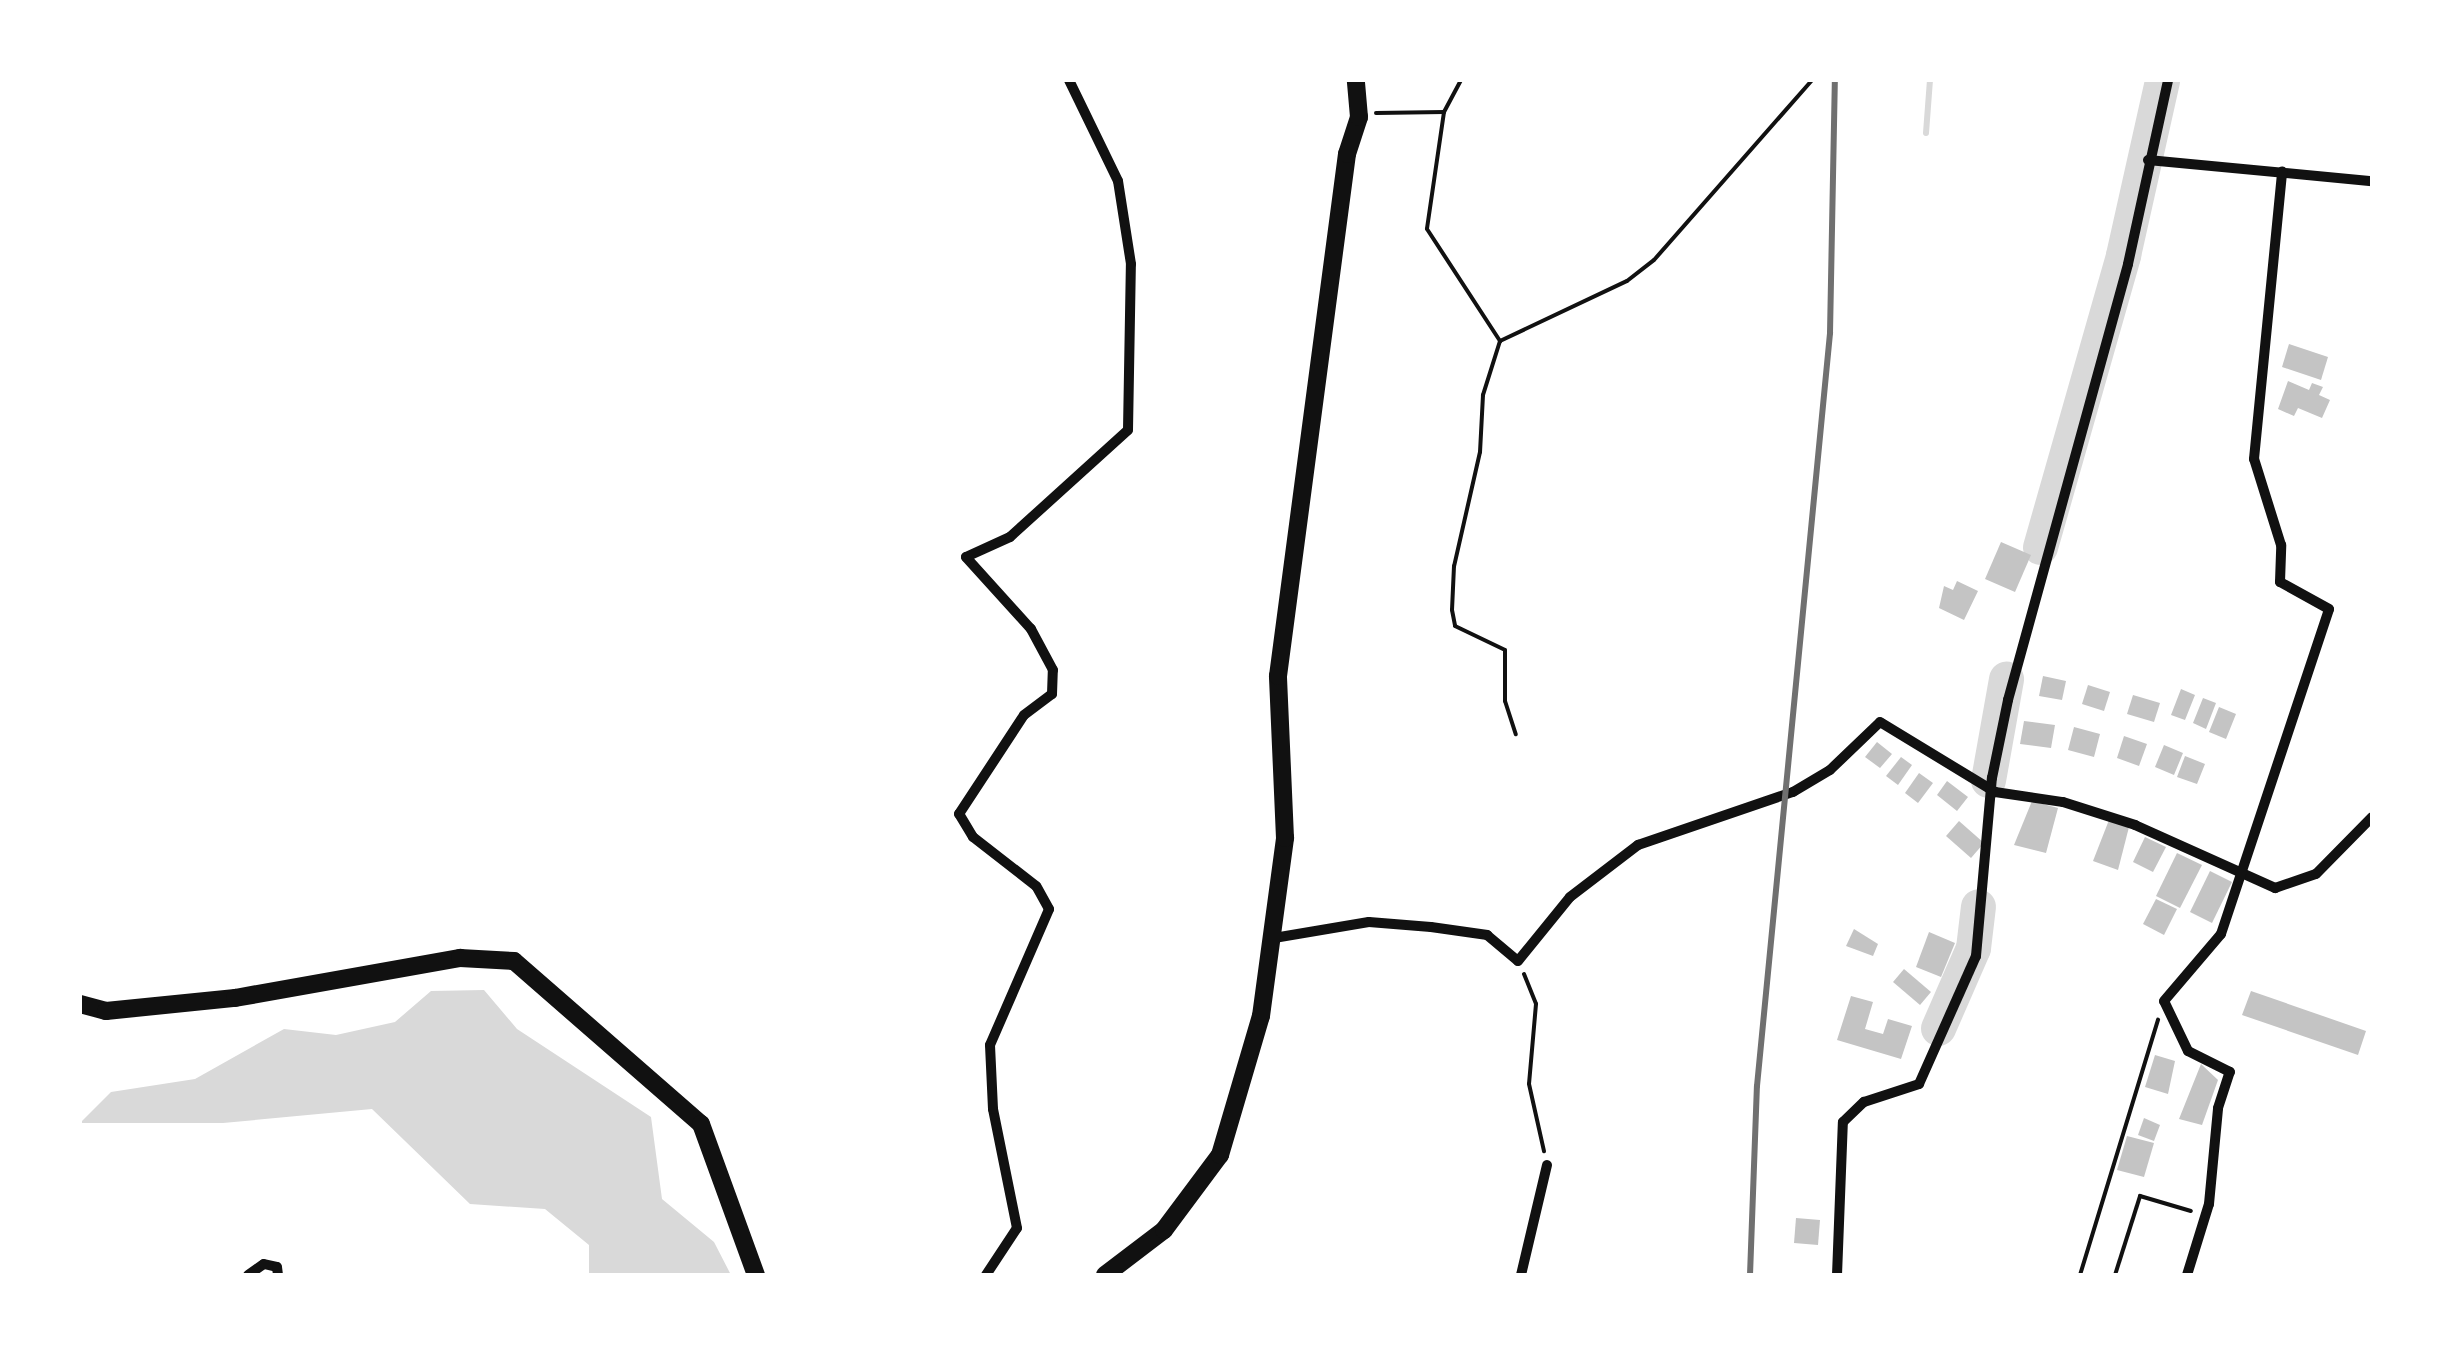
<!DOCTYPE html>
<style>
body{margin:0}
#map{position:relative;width:2452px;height:1355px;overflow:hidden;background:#fff;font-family:Barlow,sans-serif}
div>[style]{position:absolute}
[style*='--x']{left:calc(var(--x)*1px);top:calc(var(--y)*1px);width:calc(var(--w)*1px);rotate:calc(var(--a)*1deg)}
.water>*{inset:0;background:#d9d9d9}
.stream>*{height:6px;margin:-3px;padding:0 3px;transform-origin:3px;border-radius:3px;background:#d9d9d9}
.river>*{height:35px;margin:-17.5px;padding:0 17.5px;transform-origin:17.5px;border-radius:17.5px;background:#d9d9d9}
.building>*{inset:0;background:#c4c4c4}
.path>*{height:4px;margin:-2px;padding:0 2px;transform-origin:2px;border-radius:2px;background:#111}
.minor>*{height:10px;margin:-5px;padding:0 5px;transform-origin:5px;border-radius:5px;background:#111}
.trunk>*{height:18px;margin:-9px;padding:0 9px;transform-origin:9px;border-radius:9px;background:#111}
.rail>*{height:6px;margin:-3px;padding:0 3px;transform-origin:3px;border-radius:3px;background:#707070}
span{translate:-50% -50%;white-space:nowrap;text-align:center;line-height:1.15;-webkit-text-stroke:9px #fff;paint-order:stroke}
.frame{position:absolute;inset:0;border:82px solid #fff;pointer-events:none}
</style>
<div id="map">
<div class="water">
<div style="clip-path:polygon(484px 990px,517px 1029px,651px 1117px,662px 1199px,714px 1242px,731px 1275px,589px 1275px,589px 1245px,545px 1209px,470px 1204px,372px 1109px,223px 1123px,80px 1123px,111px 1092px,195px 1079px,284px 1029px,336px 1035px,395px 1022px,431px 991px)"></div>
</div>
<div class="stream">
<div style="--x:1926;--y:133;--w:53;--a:-85.7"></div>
</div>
<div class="river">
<div style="--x:2040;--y:547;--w:304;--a:-74.1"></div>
<div style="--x:2123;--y:255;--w:179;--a:-77.4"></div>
<div style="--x:1988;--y:780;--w:103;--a:-79.9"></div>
<div style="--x:1938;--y:1028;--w:87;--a:-66.4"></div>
<div style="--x:1973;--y:948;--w:42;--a:-83.2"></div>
</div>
<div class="building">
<div style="clip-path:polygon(2289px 344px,2328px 357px,2321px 380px,2282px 367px)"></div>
<div style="clip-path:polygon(2288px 381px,2309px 390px,2312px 383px,2323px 387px,2319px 395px,2330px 400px,2322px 418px,2298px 408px,2294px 416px,2278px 409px)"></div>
<div style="clip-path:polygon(2001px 542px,2031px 555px,2015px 592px,1985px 579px)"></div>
<div style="clip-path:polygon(1957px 581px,1978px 591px,1964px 620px,1939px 608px,1944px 586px,1953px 590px)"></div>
<div style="clip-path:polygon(2043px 676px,2066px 681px,2062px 700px,2039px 696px)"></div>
<div style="clip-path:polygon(2088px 685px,2110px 692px,2104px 711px,2082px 704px)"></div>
<div style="clip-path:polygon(2181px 689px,2195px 695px,2185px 720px,2171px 715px)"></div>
<div style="clip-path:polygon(2133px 695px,2160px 703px,2154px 722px,2127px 714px)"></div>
<div style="clip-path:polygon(2203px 698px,2216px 703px,2206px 729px,2193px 723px)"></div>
<div style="clip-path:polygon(2219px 707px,2236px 714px,2226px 739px,2209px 732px)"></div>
<div style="clip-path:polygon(2024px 721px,2055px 725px,2051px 748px,2020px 744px)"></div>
<div style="clip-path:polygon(2074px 727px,2100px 734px,2094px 757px,2068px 750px)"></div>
<div style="clip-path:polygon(2124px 736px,2147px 744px,2139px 766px,2117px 758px)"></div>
<div style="clip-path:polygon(1877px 742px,1892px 754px,1880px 768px,1865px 757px)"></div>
<div style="clip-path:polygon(2164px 745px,2183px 753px,2174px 775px,2155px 767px)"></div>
<div style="clip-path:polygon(2185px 756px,2205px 764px,2197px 784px,2177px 777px)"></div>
<div style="clip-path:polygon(1901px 757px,1912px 765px,1898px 785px,1886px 776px)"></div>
<div style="clip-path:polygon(1919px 773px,1933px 783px,1918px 803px,1905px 793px)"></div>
<div style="clip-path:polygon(1947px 781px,1968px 797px,1957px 811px,1937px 795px)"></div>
<div style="clip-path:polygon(2032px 801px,2058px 808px,2046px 853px,2014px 845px)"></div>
<div style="clip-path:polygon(2109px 820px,2129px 827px,2118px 870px,2093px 861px)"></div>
<div style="clip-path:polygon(1959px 821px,1984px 843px,1971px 858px,1946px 836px)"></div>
<div style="clip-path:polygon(2145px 837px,2166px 847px,2153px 872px,2133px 862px)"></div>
<div style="clip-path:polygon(2177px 853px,2202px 865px,2180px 908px,2156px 896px)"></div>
<div style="clip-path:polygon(2210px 871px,2232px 882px,2212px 923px,2190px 912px)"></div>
<div style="clip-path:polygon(2156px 899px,2177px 909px,2164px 935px,2143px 924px)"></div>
<div style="clip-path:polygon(1854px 929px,1878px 944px,1873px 956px,1846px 946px)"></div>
<div style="clip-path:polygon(1929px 932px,1955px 943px,1941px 977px,1916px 967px)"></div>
<div style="clip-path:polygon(1904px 969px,1931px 992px,1920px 1005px,1893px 982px)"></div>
<div style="clip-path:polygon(2251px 991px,2366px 1031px,2358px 1055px,2242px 1015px)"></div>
<div style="clip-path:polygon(1851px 996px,1873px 1002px,1865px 1029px,1883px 1034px,1888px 1019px,1912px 1026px,1901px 1059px,1837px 1040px)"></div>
<div style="clip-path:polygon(2155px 1055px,2175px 1061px,2168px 1094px,2145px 1087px)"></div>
<div style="clip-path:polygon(2201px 1064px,2218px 1080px,2202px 1125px,2179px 1119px)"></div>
<div style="clip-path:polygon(2144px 1118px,2160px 1125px,2154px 1141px,2138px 1135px)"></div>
<div style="clip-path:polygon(2127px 1136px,2154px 1143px,2144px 1177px,2117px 1170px)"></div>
<div style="clip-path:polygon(1796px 1218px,1820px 1220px,1818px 1245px,1794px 1243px)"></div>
</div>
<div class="path">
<div style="--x:1444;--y:112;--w:118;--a:98.3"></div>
<div style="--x:1427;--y:229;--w:134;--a:56.9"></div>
<div style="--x:1500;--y:341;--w:57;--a:107.5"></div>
<div style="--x:1483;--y:395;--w:57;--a:93"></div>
<div style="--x:1480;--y:452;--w:117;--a:102.8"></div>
<div style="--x:1454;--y:566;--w:44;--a:92.6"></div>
<div style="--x:1452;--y:610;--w:16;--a:79"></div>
<div style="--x:1455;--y:626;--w:55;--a:25.6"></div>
<div style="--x:1505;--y:650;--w:51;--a:90"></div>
<div style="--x:1505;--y:701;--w:35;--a:72"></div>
<div style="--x:1376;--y:113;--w:68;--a:-0.8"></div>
<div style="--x:1444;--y:112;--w:36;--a:-62"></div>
<div style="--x:1500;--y:341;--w:140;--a:-25.3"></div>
<div style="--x:1627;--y:281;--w:34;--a:-38"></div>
<div style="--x:1654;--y:260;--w:240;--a:-48.7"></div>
<div style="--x:1524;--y:974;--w:32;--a:68"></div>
<div style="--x:1536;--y:1004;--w:80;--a:95"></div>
<div style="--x:1529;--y:1084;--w:69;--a:77.4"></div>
<div style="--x:2080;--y:1275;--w:267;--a:-73"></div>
<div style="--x:2115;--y:1275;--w:83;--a:-72.4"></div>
<div style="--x:2140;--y:1196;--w:53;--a:16.4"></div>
</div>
<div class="minor">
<div style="--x:2148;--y:160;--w:225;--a:5.4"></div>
<div style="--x:1274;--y:938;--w:96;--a:-9.6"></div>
<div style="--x:1369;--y:922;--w:62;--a:4.6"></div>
<div style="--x:1431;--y:927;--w:57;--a:8.1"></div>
<div style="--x:1487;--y:935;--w:40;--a:40"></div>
<div style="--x:1518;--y:961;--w:82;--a:-50.9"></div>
<div style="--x:1570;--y:897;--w:86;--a:-37.4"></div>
<div style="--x:1638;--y:845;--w:164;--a:-18.9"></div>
<div style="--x:1793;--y:792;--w:43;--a:-30.7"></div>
<div style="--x:1830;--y:770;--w:69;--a:-43.8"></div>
<div style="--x:1880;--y:722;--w:135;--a:31.3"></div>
<div style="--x:1995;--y:792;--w:69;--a:8.4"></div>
<div style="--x:2063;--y:802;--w:76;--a:17.7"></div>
<div style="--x:2135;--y:825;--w:154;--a:24.2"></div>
<div style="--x:2275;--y:888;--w:43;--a:-18.9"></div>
<div style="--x:2316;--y:874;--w:80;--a:-45.5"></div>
<div style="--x:248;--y:1275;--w:19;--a:-35"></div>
<div style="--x:264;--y:1264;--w:13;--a:13"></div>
<div style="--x:277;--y:1267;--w:8;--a:83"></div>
<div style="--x:986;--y:1275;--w:56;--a:-56.6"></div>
<div style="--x:1017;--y:1228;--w:121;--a:-101.4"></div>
<div style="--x:993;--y:1109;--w:64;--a:-92.7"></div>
<div style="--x:990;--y:1045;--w:148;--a:-66.5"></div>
<div style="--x:1049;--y:909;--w:26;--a:-119"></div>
<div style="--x:1036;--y:886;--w:80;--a:-142.1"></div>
<div style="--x:973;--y:837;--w:27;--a:-121"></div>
<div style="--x:959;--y:814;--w:118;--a:-56.7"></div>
<div style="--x:1024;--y:715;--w:35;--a:-37"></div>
<div style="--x:1052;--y:694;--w:24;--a:-88"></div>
<div style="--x:1053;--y:670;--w:47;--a:-118.2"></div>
<div style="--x:1031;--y:629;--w:97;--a:-132.1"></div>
<div style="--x:966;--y:557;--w:48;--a:-24.4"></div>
<div style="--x:1010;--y:537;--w:159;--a:-42.2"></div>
<div style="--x:1128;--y:430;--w:166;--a:-89"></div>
<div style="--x:1131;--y:264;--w:84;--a:-98.9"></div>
<div style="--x:1118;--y:181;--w:112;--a:-115.9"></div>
<div style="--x:1521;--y:1275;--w:113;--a:-76.7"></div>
<div style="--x:1837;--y:1275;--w:153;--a:-87.8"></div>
<div style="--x:1843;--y:1122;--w:29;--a:-44"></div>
<div style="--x:1864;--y:1102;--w:58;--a:-18.1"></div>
<div style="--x:1919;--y:1084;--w:140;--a:-66"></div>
<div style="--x:1976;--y:956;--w:179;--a:-84.9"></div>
<div style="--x:1992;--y:778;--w:80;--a:-78.4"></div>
<div style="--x:2008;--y:700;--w:452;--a:-74.6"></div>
<div style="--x:2128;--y:264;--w:188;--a:-77.7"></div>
<div style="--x:2187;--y:1275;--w:74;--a:-72.8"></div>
<div style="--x:2209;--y:1204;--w:96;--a:-84.6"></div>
<div style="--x:2218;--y:1108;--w:38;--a:-72"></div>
<div style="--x:2230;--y:1072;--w:47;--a:-153.4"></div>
<div style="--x:2188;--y:1051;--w:55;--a:-115.6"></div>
<div style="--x:2164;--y:1001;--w:88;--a:-49.6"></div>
<div style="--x:2221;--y:934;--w:342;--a:-71.6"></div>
<div style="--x:2329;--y:609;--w:56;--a:-151.1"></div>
<div style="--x:2280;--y:582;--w:37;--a:-88"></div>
<div style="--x:2281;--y:545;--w:90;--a:-107.4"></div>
<div style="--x:2254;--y:459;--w:289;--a:-84.4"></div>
</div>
<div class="trunk">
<div style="--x:80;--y:1004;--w:27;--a:15"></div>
<div style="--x:106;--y:1011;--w:130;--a:-5.8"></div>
<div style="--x:235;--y:998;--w:229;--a:-10.1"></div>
<div style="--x:460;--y:958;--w:54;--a:3.2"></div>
<div style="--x:514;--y:961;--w:248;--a:41.1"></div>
<div style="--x:701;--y:1124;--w:161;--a:70"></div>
<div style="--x:1105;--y:1275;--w:74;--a:-37.3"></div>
<div style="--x:1164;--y:1230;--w:94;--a:-53.3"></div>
<div style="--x:1220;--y:1155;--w:145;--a:-73.6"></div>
<div style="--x:1261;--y:1016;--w:180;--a:-82.3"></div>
<div style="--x:1285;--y:838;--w:162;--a:-92.5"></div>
<div style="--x:1278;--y:676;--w:527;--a:-82.47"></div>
<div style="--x:1347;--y:154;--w:39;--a:-72"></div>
<div style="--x:1359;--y:117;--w:37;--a:-95"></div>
</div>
<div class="rail">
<div style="--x:1750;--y:1275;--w:189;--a:-87.9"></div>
<div style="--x:1757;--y:1086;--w:757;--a:-84.46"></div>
<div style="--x:1830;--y:333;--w:253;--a:-88.9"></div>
</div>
<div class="frame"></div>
</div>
